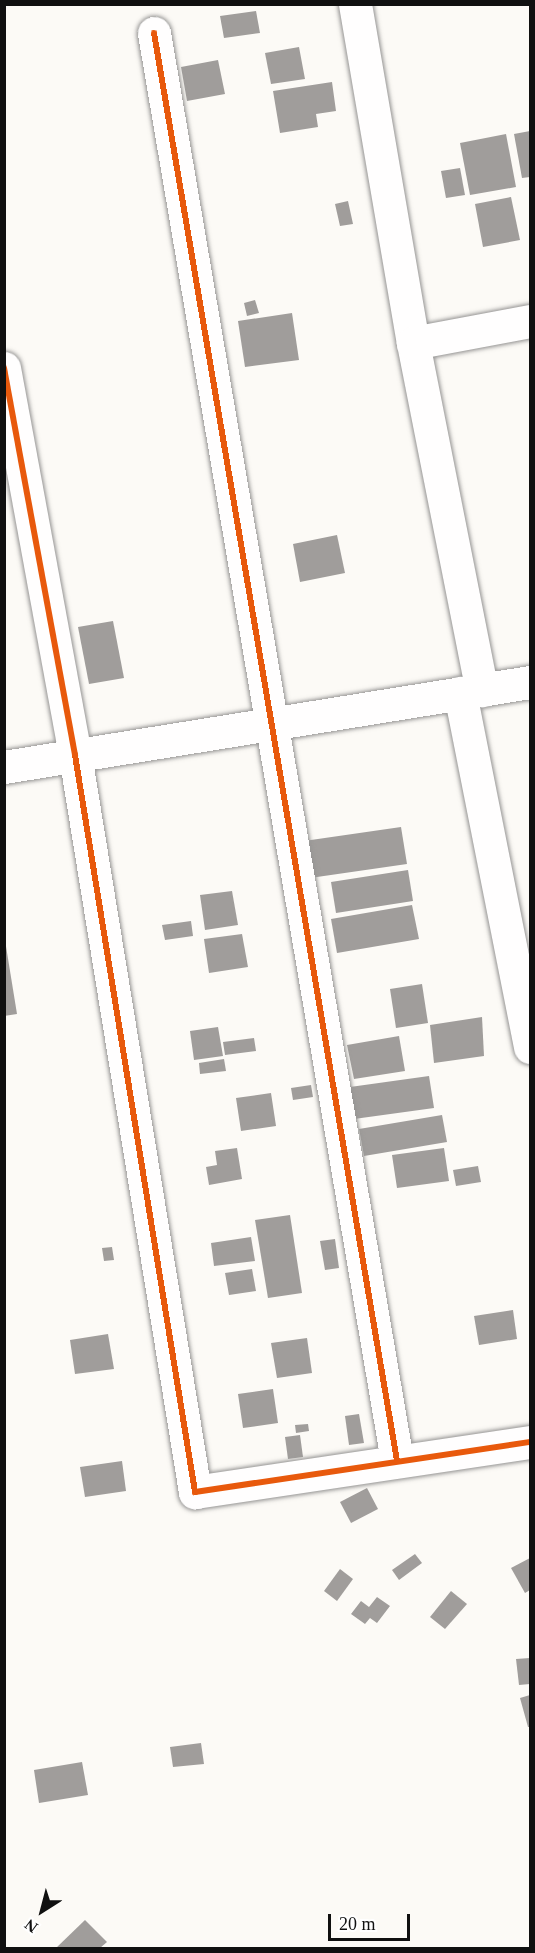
<!DOCTYPE html>
<style>
body{margin:0}
#map{position:relative;width:535px;height:1953px;overflow:hidden;background:#fcfaf6;font-family:Georgia,serif}
div>[style]{position:absolute}
[style*='--x']{left:calc(var(--x)*1px);top:calc(var(--y)*1px);width:calc(var(--w)*1px);rotate:calc(var(--a)*1deg)}
.building>*{inset:0;background:#a09d9b}
.roads{filter:drop-shadow(0 0 2px #969594) drop-shadow(0 0 2px #969594)}
.street>*{height:33px;margin:-16.5px;padding:0 16.5px;transform-origin:16.5px;border-radius:16.5px;background:#fffefe}
.cycleway>*{height:6px;margin:-3px;padding:0 3px;transform-origin:3px;border-radius:3px;background:#e8590c}
span{translate:-50% -50%;white-space:nowrap;text-align:center;line-height:1.15;-webkit-text-stroke:6px #fff;paint-order:stroke}
.frame{position:absolute;inset:0;border:6px solid #101010;pointer-events:none}
.north{position:absolute;left:12px;top:1881px;width:60px;height:60px;-webkit-text-stroke:4px #fff;paint-order:stroke;rotate:216deg;font-size:16px;font-weight:700;line-height:24px;text-align:center;color:#101010}
.north::after{content:'';display:block;margin:auto;width:21px;height:27px;background:#101010;clip-path:polygon(50% 0,100% 100%,50% 72%,0 100%)}
.scale{position:absolute;left:328px;top:1914px;width:82px;height:27px;box-sizing:border-box;border:3px solid #101010;border-top:0;padding-left:8px;font-size:18px;line-height:21px;white-space:nowrap;color:#101010;-webkit-text-stroke:4px #fff;paint-order:stroke}
</style>
<div id="map">
<div class="building">
<div style="clip-path:polygon(256px 11px,260px 33px,224px 38px,220px 16px)"></div>
<div style="clip-path:polygon(299px 47px,305px 79px,271px 84px,265px 53px)"></div>
<div style="clip-path:polygon(218px 60px,225px 94px,187px 101px,181px 67px)"></div>
<div style="clip-path:polygon(332px 82px,336px 111px,316px 114px,318px 127px,280px 133px,273px 91px)"></div>
<div style="clip-path:polygon(530px 131px,530px 177px,522px 178px,514px 134px)"></div>
<div style="clip-path:polygon(506px 134px,516px 187px,470px 195px,460px 143px)"></div>
<div style="clip-path:polygon(460px 168px,465px 195px,446px 198px,441px 171px)"></div>
<div style="clip-path:polygon(511px 197px,520px 240px,483px 247px,475px 204px)"></div>
<div style="clip-path:polygon(348px 201px,353px 224px,340px 226px,335px 204px)"></div>
<div style="clip-path:polygon(255px 300px,259px 313px,247px 316px,244px 303px)"></div>
<div style="clip-path:polygon(292px 313px,299px 360px,245px 367px,238px 321px)"></div>
<div style="clip-path:polygon(337px 535px,345px 573px,300px 582px,293px 544px)"></div>
<div style="clip-path:polygon(113px 621px,124px 678px,89px 684px,78px 627px)"></div>
<div style="clip-path:polygon(401px 827px,407px 864px,310px 878px,304px 841px)"></div>
<div style="clip-path:polygon(408px 870px,413px 901px,336px 913px,331px 882px)"></div>
<div style="clip-path:polygon(232px 891px,238px 925px,205px 930px,200px 895px)"></div>
<div style="clip-path:polygon(412px 905px,419px 939px,337px 953px,331px 919px)"></div>
<div style="clip-path:polygon(191px 921px,193px 936px,165px 940px,162px 925px)"></div>
<div style="clip-path:polygon(4px 934px,17px 1014px,4px 1016px)"></div>
<div style="clip-path:polygon(242px 934px,248px 967px,209px 973px,204px 939px)"></div>
<div style="clip-path:polygon(422px 984px,428px 1023px,396px 1028px,390px 989px)"></div>
<div style="clip-path:polygon(482px 1017px,484px 1056px,434px 1063px,430px 1025px)"></div>
<div style="clip-path:polygon(218px 1027px,223px 1056px,194px 1060px,190px 1031px)"></div>
<div style="clip-path:polygon(399px 1036px,405px 1071px,354px 1079px,347px 1045px)"></div>
<div style="clip-path:polygon(254px 1038px,256px 1051px,225px 1055px,223px 1042px)"></div>
<div style="clip-path:polygon(224px 1059px,226px 1071px,200px 1074px,199px 1063px)"></div>
<div style="clip-path:polygon(429px 1076px,434px 1108px,354px 1119px,350px 1087px)"></div>
<div style="clip-path:polygon(311px 1085px,313px 1097px,293px 1100px,291px 1088px)"></div>
<div style="clip-path:polygon(271px 1093px,276px 1126px,241px 1131px,236px 1098px)"></div>
<div style="clip-path:polygon(442px 1115px,447px 1142px,364px 1156px,359px 1129px)"></div>
<div style="clip-path:polygon(237px 1148px,242px 1179px,209px 1185px,206px 1167px,217px 1165px,215px 1151px)"></div>
<div style="clip-path:polygon(444px 1148px,449px 1181px,397px 1188px,392px 1155px)"></div>
<div style="clip-path:polygon(478px 1166px,481px 1182px,456px 1186px,453px 1170px)"></div>
<div style="clip-path:polygon(290px 1215px,302px 1293px,268px 1298px,255px 1220px)"></div>
<div style="clip-path:polygon(251px 1237px,255px 1261px,214px 1266px,211px 1243px)"></div>
<div style="clip-path:polygon(335px 1239px,339px 1268px,325px 1270px,320px 1241px)"></div>
<div style="clip-path:polygon(112px 1247px,114px 1260px,104px 1261px,102px 1248px)"></div>
<div style="clip-path:polygon(252px 1269px,256px 1291px,229px 1295px,225px 1273px)"></div>
<div style="clip-path:polygon(513px 1310px,517px 1339px,479px 1345px,474px 1316px)"></div>
<div style="clip-path:polygon(108px 1334px,114px 1369px,75px 1374px,70px 1340px)"></div>
<div style="clip-path:polygon(307px 1338px,312px 1373px,277px 1378px,271px 1343px)"></div>
<div style="clip-path:polygon(273px 1389px,278px 1423px,243px 1428px,238px 1394px)"></div>
<div style="clip-path:polygon(359px 1414px,364px 1443px,349px 1445px,345px 1416px)"></div>
<div style="clip-path:polygon(308px 1424px,309px 1431px,296px 1433px,295px 1425px)"></div>
<div style="clip-path:polygon(300px 1435px,303px 1457px,288px 1459px,285px 1437px)"></div>
<div style="clip-path:polygon(122px 1461px,126px 1491px,85px 1497px,80px 1467px)"></div>
<div style="clip-path:polygon(367px 1488px,378px 1509px,351px 1523px,340px 1502px)"></div>
<div style="clip-path:polygon(415px 1554px,422px 1563px,399px 1580px,392px 1570px)"></div>
<div style="clip-path:polygon(530px 1558px,530px 1590px,525px 1593px,511px 1568px)"></div>
<div style="clip-path:polygon(340px 1569px,353px 1579px,337px 1601px,324px 1591px)"></div>
<div style="clip-path:polygon(451px 1591px,467px 1604px,445px 1629px,430px 1617px)"></div>
<div style="clip-path:polygon(377px 1597px,390px 1606px,377px 1623px,370px 1618px,365px 1624px,351px 1614px,361px 1601px,369px 1607px)"></div>
<div style="clip-path:polygon(530px 1658px,530px 1684px,519px 1685px,516px 1659px)"></div>
<div style="clip-path:polygon(530px 1695px,530px 1727px,528px 1727px,520px 1698px)"></div>
<div style="clip-path:polygon(201px 1743px,204px 1764px,173px 1767px,170px 1747px)"></div>
<div style="clip-path:polygon(82px 1762px,88px 1795px,39px 1803px,34px 1770px)"></div>
<div style="clip-path:polygon(85px 1920px,107px 1942px,100px 1948px,56px 1948px)"></div>
</div>
<div class="roads">
<div class="street">
<div style="--x:355;--y:4;--w:344;--a:80.3"></div>
<div style="--x:413;--y:343;--w:354;--a:78.8"></div>
<div style="--x:154;--y:33;--w:1448;--a:80.34"></div>
<div style="--x:413;--y:343;--w:119;--a:-10.6"></div>
<div style="--x:4;--y:368;--w:393;--a:79.6"></div>
<div style="--x:75;--y:755;--w:747;--a:80.75"></div>
<div style="--x:195;--y:1492;--w:339;--a:-8.5"></div>
<div style="--x:460;--y:693;--w:361;--a:78.8"></div>
<div style="--x:4;--y:767;--w:533;--a:-9.18"></div>
</div>
</div>
<div class="cycleway">
<div style="--x:154;--y:33;--w:1448;--a:80.34"></div>
<div style="--x:4;--y:368;--w:393;--a:79.6"></div>
<div style="--x:75;--y:755;--w:747;--a:80.75"></div>
<div style="--x:195;--y:1492;--w:339;--a:-8.5"></div>
</div>
<div class="frame"></div>
<div class="north">N</div>
<div class="scale">20 m</div>
</div>
